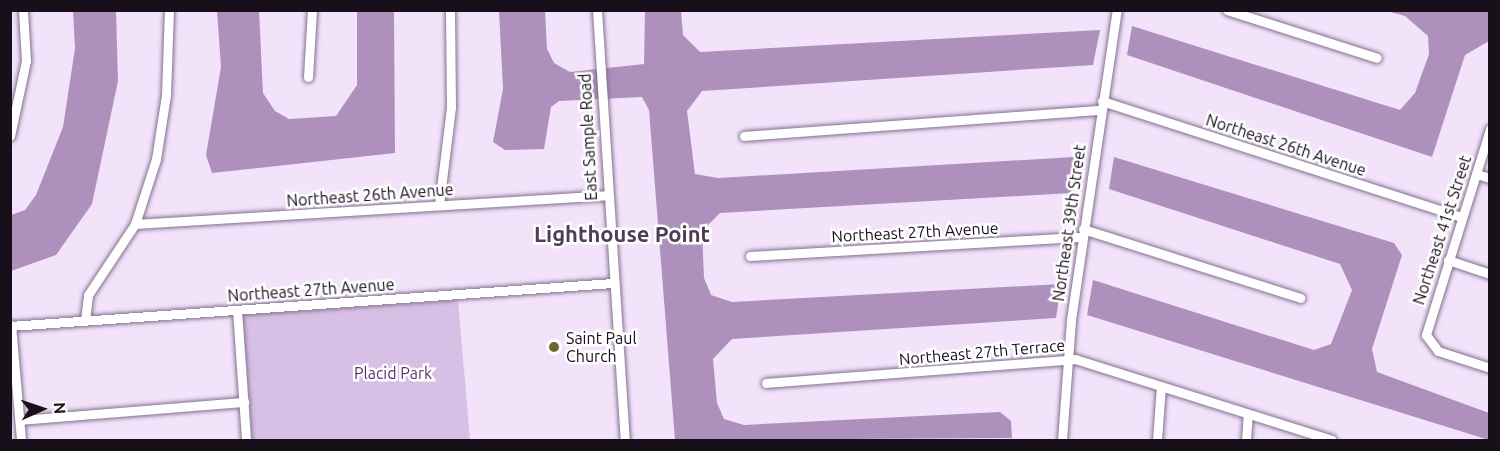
<!DOCTYPE html>
<style>
body{margin:0}
#map{position:relative;width:1500px;height:451px;overflow:hidden;background:#f2e3fb;font-family:Ubuntu,sans-serif}
div>[style]{position:absolute}
[style*='--x']{left:calc(var(--x)*1px);top:calc(var(--y)*1px);width:calc(var(--w)*1px);rotate:calc(var(--a)*1deg)}
.green>*{inset:0;background:#d8bfe5}
.water>*{inset:0;background:#ae90bd}
.roads{filter:drop-shadow(0 0 2px #83718c) drop-shadow(0 0 2px #83718c)}
.minor>*{height:9px;margin:-4.5px;padding:0 4.5px;transform-origin:4.5px;border-radius:4.5px;background:#fff}
.dots>*{width:16px;height:16px;translate:-50% -50%;box-sizing:border-box;border:3px solid #fff;border-radius:50%}
span{translate:-50% -50%;white-space:nowrap;text-align:center;line-height:1.15;-webkit-text-stroke:5px #fff;paint-order:stroke}
.street-label{font-size:16px;color:#17101b}
.poi-label{font-size:16px;color:#17101b}
.left{translate:0 -50%;text-align:left}
.park-label{font-size:16px;color:#5b346d}
.district-label{font-size:22px;color:#4d3d56;font-weight:700}
.frame{position:absolute;inset:0;border:12px solid #17101b;pointer-events:none}
.north{position:absolute;left:12px;top:379px;width:60px;height:60px;-webkit-text-stroke:4px #fff;paint-order:stroke;rotate:87deg;font-size:16px;font-weight:700;line-height:24px;text-align:center;color:#17101b}
.north::after{content:'';display:block;margin:auto;width:21px;height:27px;background:#17101b;clip-path:polygon(50% 0,100% 100%,50% 72%,0 100%)}
</style>
<div id="map">
<div class="green">
<div style="clip-path:polygon(458px 300px,470px 440px,252px 440px,243px 315px)"></div>
</div>
<div class="water">
<div style="clip-path:polygon(73px 11px,116px 11px,118px 81px,92px 204px,56px 255px,11px 271px,11px 215px,25px 210px,36px 195px,63px 127px,75px 48px)"></div>
<div style="clip-path:polygon(217px 11px,259px 11px,263px 93px,275px 111px,289px 119px,336px 116px,357px 85px,357px 11px,394px 11px,395px 153px,212px 173px,206px 155px,221px 67px)"></div>
<div style="clip-path:polygon(499px 11px,545px 11px,547px 49px,554px 63px,570px 72px,644px 64px,645px 11px,681px 11px,683px 35px,700px 52px,1100px 30px,1093px 65px,702px 91px,687px 111px,695px 174px,718px 178px,1074px 157px,1071px 193px,720px 213px,702px 231px,704px 278px,711px 295px,732px 302px,1061px 284px,1056px 318px,732px 339px,713px 359px,717px 403px,724px 419px,744px 425px,1000px 412px,1011px 421px,1012px 438px,675px 440px,649px 110px,642px 97px,559px 101px,551px 107px,544px 149px,505px 150px,493px 142px,503px 89px)"></div>
<div style="clip-path:polygon(1387px 11px,1489px 11px,1489px 41px,1465px 55px,1432px 157px,1127px 55px,1132px 26px,1400px 110px,1415px 93px,1429px 54px,1428px 36px,1405px 16px)"></div>
<div style="clip-path:polygon(1114px 157px,1394px 243px,1402px 255px,1372px 349px,1377px 372px,1489px 413px,1489px 440px,1087px 315px,1093px 280px,1314px 350px,1331px 344px,1352px 290px,1340px 264px,1109px 189px)"></div>
</div>
<div class="roads">
<div class="minor">
<div style="--x:597;--y:10;--w:431;--a:86.3"></div>
<div style="--x:1227;--y:10;--w:157;--a:17.7"></div>
<div style="--x:308;--y:77;--w:67;--a:-86.6"></div>
<div style="--x:1102;--y:101;--w:378;--a:17.9"></div>
<div style="--x:1490;--y:129;--w:216;--a:107.3"></div>
<div style="--x:1426;--y:335;--w:20;--a:53"></div>
<div style="--x:1438;--y:351;--w:55;--a:18.1"></div>
<div style="--x:10;--y:136;--w:77;--a:-78"></div>
<div style="--x:26;--y:61;--w:51;--a:-93.4"></div>
<div style="--x:744;--y:136;--w:357;--a:-4.2"></div>
<div style="--x:1476;--y:174;--w:15;--a:16"></div>
<div style="--x:439;--y:205;--w:99;--a:-83"></div>
<div style="--x:451;--y:107;--w:97;--a:-90.6"></div>
<div style="--x:135;--y:224;--w:472;--a:-3.5"></div>
<div style="--x:1083;--y:229;--w:228;--a:17.6"></div>
<div style="--x:750;--y:256;--w:333;--a:-3.3"></div>
<div style="--x:1448;--y:260;--w:44;--a:18.4"></div>
<div style="--x:237;--y:310;--w:130;--a:86"></div>
<div style="--x:85;--y:320;--w:25;--a:-83"></div>
<div style="--x:88;--y:295;--w:85;--a:-56.5"></div>
<div style="--x:135;--y:224;--w:68;--a:-72.1"></div>
<div style="--x:156;--y:159;--w:65;--a:-81.1"></div>
<div style="--x:166;--y:95;--w:85;--a:-88"></div>
<div style="--x:11;--y:325;--w:115;--a:85"></div>
<div style="--x:10;--y:326;--w:605;--a:-4.08"></div>
<div style="--x:766;--y:383;--w:310;--a:-4.4"></div>
<div style="--x:1075;--y:359;--w:269;--a:17.5"></div>
<div style="--x:20;--y:420;--w:225;--a:-4.6"></div>
<div style="--x:1062;--y:440;--w:120;--a:-85.7"></div>
<div style="--x:1071;--y:320;--w:313;--a:-81.6"></div>
<div style="--x:1157;--y:440;--w:54;--a:-85.8"></div>
<div style="--x:1246;--y:440;--w:26;--a:-86"></div>
</div>
</div>
<div class="dots">
<div style="left:554px;top:347px;background:#746230"></div>
</div>
<div class="street-label">
<span style="left:588px;top:137px;rotate:-93deg">East Sample Road</span>
<span style="left:1286px;top:145px;rotate:18deg">Northeast 26th Avenue</span>
<span style="left:370px;top:195px;rotate:-4deg">Northeast 26th Avenue</span>
<span style="left:1069px;top:223px;rotate:-82deg">Northeast 39th Street</span>
<span style="left:1442px;top:230px;rotate:-72deg">Northeast 41st Street</span>
<span style="left:915px;top:232px;rotate:-3deg">Northeast 27th Avenue</span>
<span style="left:311px;top:290px;rotate:-4deg">Northeast 27th Avenue</span>
<span style="left:982px;top:352px;rotate:-5deg">Northeast 27th Terrace</span>
</div>
<div class="poi-label">
<span class="left" style="left:566px;top:347px">Saint Paul<br>Church</span>
</div>
<div class="park-label">
<span style="left:393px;top:373px">Placid Park</span>
</div>
<div class="district-label">
<span style="left:622px;top:234px">Lighthouse Point</span>
</div>
<div class="frame"></div>
<div class="north">N</div>
</div>
